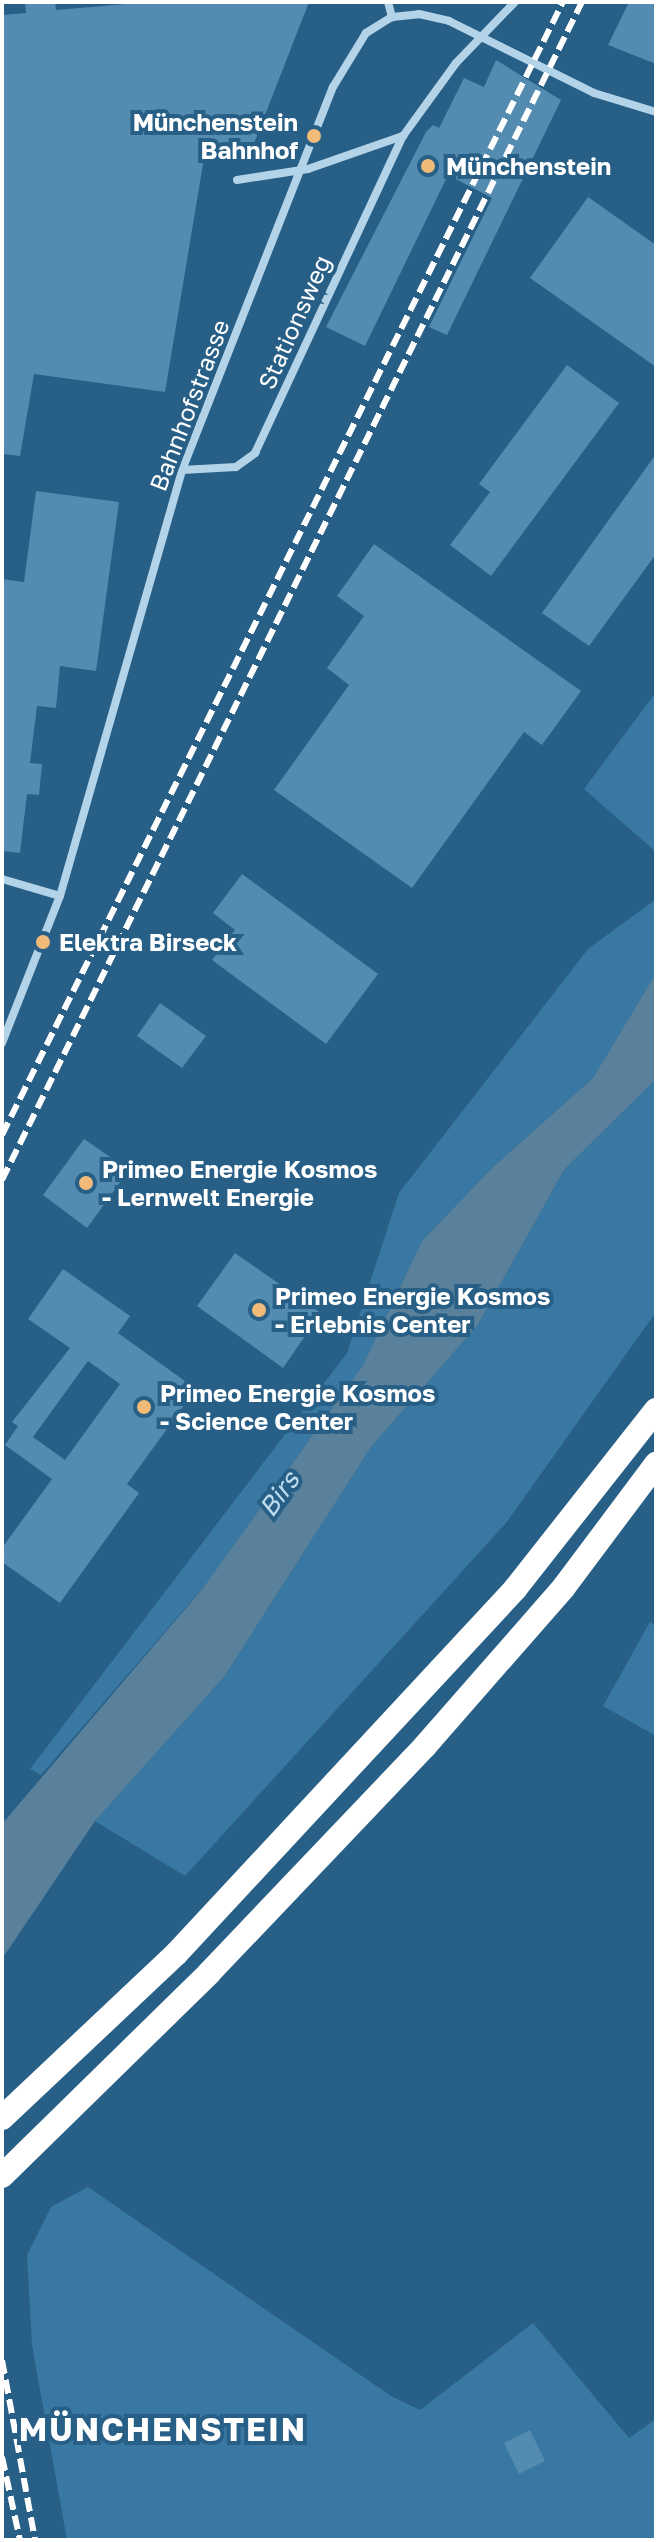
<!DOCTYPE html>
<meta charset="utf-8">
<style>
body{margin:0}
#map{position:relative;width:658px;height:2542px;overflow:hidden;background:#275f86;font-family:"Golos Text",sans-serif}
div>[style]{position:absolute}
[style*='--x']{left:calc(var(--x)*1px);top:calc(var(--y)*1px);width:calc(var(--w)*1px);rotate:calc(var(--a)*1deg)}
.green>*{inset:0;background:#3978a2}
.water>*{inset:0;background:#5a819b}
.building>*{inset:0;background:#548bb0}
.minor>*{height:8px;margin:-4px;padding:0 4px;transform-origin:4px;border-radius:4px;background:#b3d3e8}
.motorway>*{height:24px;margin:-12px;padding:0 12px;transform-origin:12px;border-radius:12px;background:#fff}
.rail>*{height:6px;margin-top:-3px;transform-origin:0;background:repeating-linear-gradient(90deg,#fff 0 14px,transparent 0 20px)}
.dots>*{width:22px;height:22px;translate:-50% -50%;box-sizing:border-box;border:4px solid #275f86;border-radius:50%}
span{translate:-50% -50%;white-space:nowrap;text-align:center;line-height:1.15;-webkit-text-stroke:8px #275f86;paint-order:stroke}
.poi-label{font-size:24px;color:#fff;font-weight:700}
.right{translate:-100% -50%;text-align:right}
.left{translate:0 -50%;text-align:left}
.street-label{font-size:24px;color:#fff}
.water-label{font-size:26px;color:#bedcef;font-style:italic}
.district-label{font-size:32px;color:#fff;font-weight:700;letter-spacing:2px}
.frame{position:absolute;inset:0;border:4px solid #fff;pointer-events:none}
</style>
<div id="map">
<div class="green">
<div style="clip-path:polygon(656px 692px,656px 852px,584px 789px)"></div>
<div style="clip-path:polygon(656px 899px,656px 973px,593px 1078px,491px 1169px,422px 1241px,363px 1365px,206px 1584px,41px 1775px,30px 1769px,347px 1353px,399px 1193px,588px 949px)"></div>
<div style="clip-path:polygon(656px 1079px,656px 1312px,506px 1523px,185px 1876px,95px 1821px,224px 1677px,371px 1447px,477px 1326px,564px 1170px)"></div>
<div style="clip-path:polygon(650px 1622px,656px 1626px,656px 1736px,603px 1706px)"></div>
<div style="clip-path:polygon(88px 2187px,391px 2396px,420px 2410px,533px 2323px,629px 2438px,656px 2419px,656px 2540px,67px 2540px,32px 2345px,27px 2255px,51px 2207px)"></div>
</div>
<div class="water">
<div style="clip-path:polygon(656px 973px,656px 1079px,564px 1170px,477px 1326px,371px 1447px,224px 1677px,95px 1821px,2px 1959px,2px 1824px,203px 1588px,363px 1365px,422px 1241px,491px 1169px,593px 1078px)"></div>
</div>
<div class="building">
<div style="clip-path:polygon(25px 2px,55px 2px,56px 10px,149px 2px,309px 2px,251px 151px,204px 158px,165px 392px,34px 374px,20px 456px,2px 454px,2px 15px,26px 13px)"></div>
<div style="clip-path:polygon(629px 2px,656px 2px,656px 64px,608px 45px)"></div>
<div style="clip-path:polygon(496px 60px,561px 100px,447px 335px,429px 327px,492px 198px,448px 175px,365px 346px,326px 327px,426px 132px,433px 125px,439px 128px,464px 78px,484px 87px)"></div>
<div style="clip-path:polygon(588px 197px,656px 245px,656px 367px,530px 278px)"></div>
<div style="clip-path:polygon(567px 365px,619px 403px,491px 576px,450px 545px,490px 492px,479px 484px)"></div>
<div style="clip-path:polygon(656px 454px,656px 554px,589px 646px,542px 613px)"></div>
<div style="clip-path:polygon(36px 491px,119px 502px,96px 671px,60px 666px,56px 708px,37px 706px,30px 763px,42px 764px,39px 795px,27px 794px,20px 853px,2px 851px,2px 579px,24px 582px)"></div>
<div style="clip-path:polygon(374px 544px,581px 691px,542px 745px,524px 732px,412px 888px,274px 790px,349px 685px,327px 668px,364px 616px,337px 596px)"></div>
<div style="clip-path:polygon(242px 874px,378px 974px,326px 1044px,212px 960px,235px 930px,213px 913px)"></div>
<div style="clip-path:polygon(160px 1003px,206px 1036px,182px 1068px,137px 1036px)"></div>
<div style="clip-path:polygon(84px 1139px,129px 1170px,87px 1228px,43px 1195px)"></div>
<div style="clip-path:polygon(235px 1253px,321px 1313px,283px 1368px,197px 1306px)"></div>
<div style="clip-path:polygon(evenodd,63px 1269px,130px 1316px,118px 1333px,196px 1389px,127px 1484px,139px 1493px,60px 1603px,2px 1562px,2px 1548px,52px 1479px,5px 1445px,18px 1426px,12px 1422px,70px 1348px,28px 1319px,63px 1269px,88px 1361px,120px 1384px,65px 1460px,33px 1437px,88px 1361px)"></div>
<div style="clip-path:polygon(530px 2430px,545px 2461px,519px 2474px,504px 2443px)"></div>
</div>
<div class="minor">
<div style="--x:388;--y:2;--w:16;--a:75"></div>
<div style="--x:237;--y:180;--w:72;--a:-8.8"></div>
<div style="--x:308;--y:169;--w:101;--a:-19.2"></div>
<div style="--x:182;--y:470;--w:54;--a:-3.2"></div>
<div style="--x:236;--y:467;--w:24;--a:-36"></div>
<div style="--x:255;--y:453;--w:350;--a:-65"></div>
<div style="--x:403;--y:136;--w:90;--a:-54"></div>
<div style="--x:456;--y:63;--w:85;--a:-46"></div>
<div style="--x:2;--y:879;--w:60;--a:16.3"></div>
<div style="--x:2;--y:1043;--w:158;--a:-68.5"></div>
<div style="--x:60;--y:896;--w:443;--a:-74"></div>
<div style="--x:182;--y:470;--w:412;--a:-68.5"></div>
<div style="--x:333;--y:87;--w:63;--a:-58.6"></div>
<div style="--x:366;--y:33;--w:31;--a:-32"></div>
<div style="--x:392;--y:17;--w:27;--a:-6"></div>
<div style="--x:419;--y:14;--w:31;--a:13"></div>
<div style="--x:449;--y:21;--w:162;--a:26.4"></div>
<div style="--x:594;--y:93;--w:65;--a:17"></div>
</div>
<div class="motorway">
<div style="--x:2;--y:2118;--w:239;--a:-43.3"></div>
<div style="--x:176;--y:1954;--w:498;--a:-47.1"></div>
<div style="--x:515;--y:1589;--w:228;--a:-51.8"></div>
<div style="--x:2;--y:2176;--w:290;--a:-44.4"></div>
<div style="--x:209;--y:1973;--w:313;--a:-46.4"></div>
<div style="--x:425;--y:1746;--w:211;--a:-48.8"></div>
<div style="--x:564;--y:1587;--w:154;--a:-53.2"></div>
</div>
<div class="rail">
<div style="--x:2;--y:1135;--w:1264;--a:-63.66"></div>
<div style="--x:2;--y:1180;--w:1313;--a:-63.79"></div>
<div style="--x:2;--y:2360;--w:183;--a:79.6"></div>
<div style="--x:2;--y:2457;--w:85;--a:77.8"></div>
</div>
<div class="dots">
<div style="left:314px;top:136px;background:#f0bb79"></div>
<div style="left:428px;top:166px;background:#f0bb79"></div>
<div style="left:43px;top:942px;background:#f0bb79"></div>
<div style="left:86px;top:1183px;background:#f0bb79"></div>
<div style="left:259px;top:1310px;background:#f0bb79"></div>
<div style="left:144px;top:1407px;background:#f0bb79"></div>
</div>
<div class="poi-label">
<span class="right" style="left:298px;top:136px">Münchenstein<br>Bahnhof</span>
<span class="left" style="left:446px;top:166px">Münchenstein</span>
<span class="left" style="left:59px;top:942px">Elektra Birseck</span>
<span class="left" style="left:102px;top:1183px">Primeo Energie Kosmos<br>- Lernwelt Energie</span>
<span class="left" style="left:275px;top:1310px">Primeo Energie Kosmos<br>- Erlebnis Center</span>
<span class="left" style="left:160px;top:1407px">Primeo Energie Kosmos<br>- Science Center</span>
</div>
<div class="street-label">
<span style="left:294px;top:322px;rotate:-66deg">Stationsweg</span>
<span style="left:189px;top:405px;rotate:-69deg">Bahnhofstrasse</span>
</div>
<div class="water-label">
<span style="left:279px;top:1494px;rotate:-54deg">Birs</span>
</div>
<div class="district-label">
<span style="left:163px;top:2429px">MÜNCHENSTEIN</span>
</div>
<div class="frame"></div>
</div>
